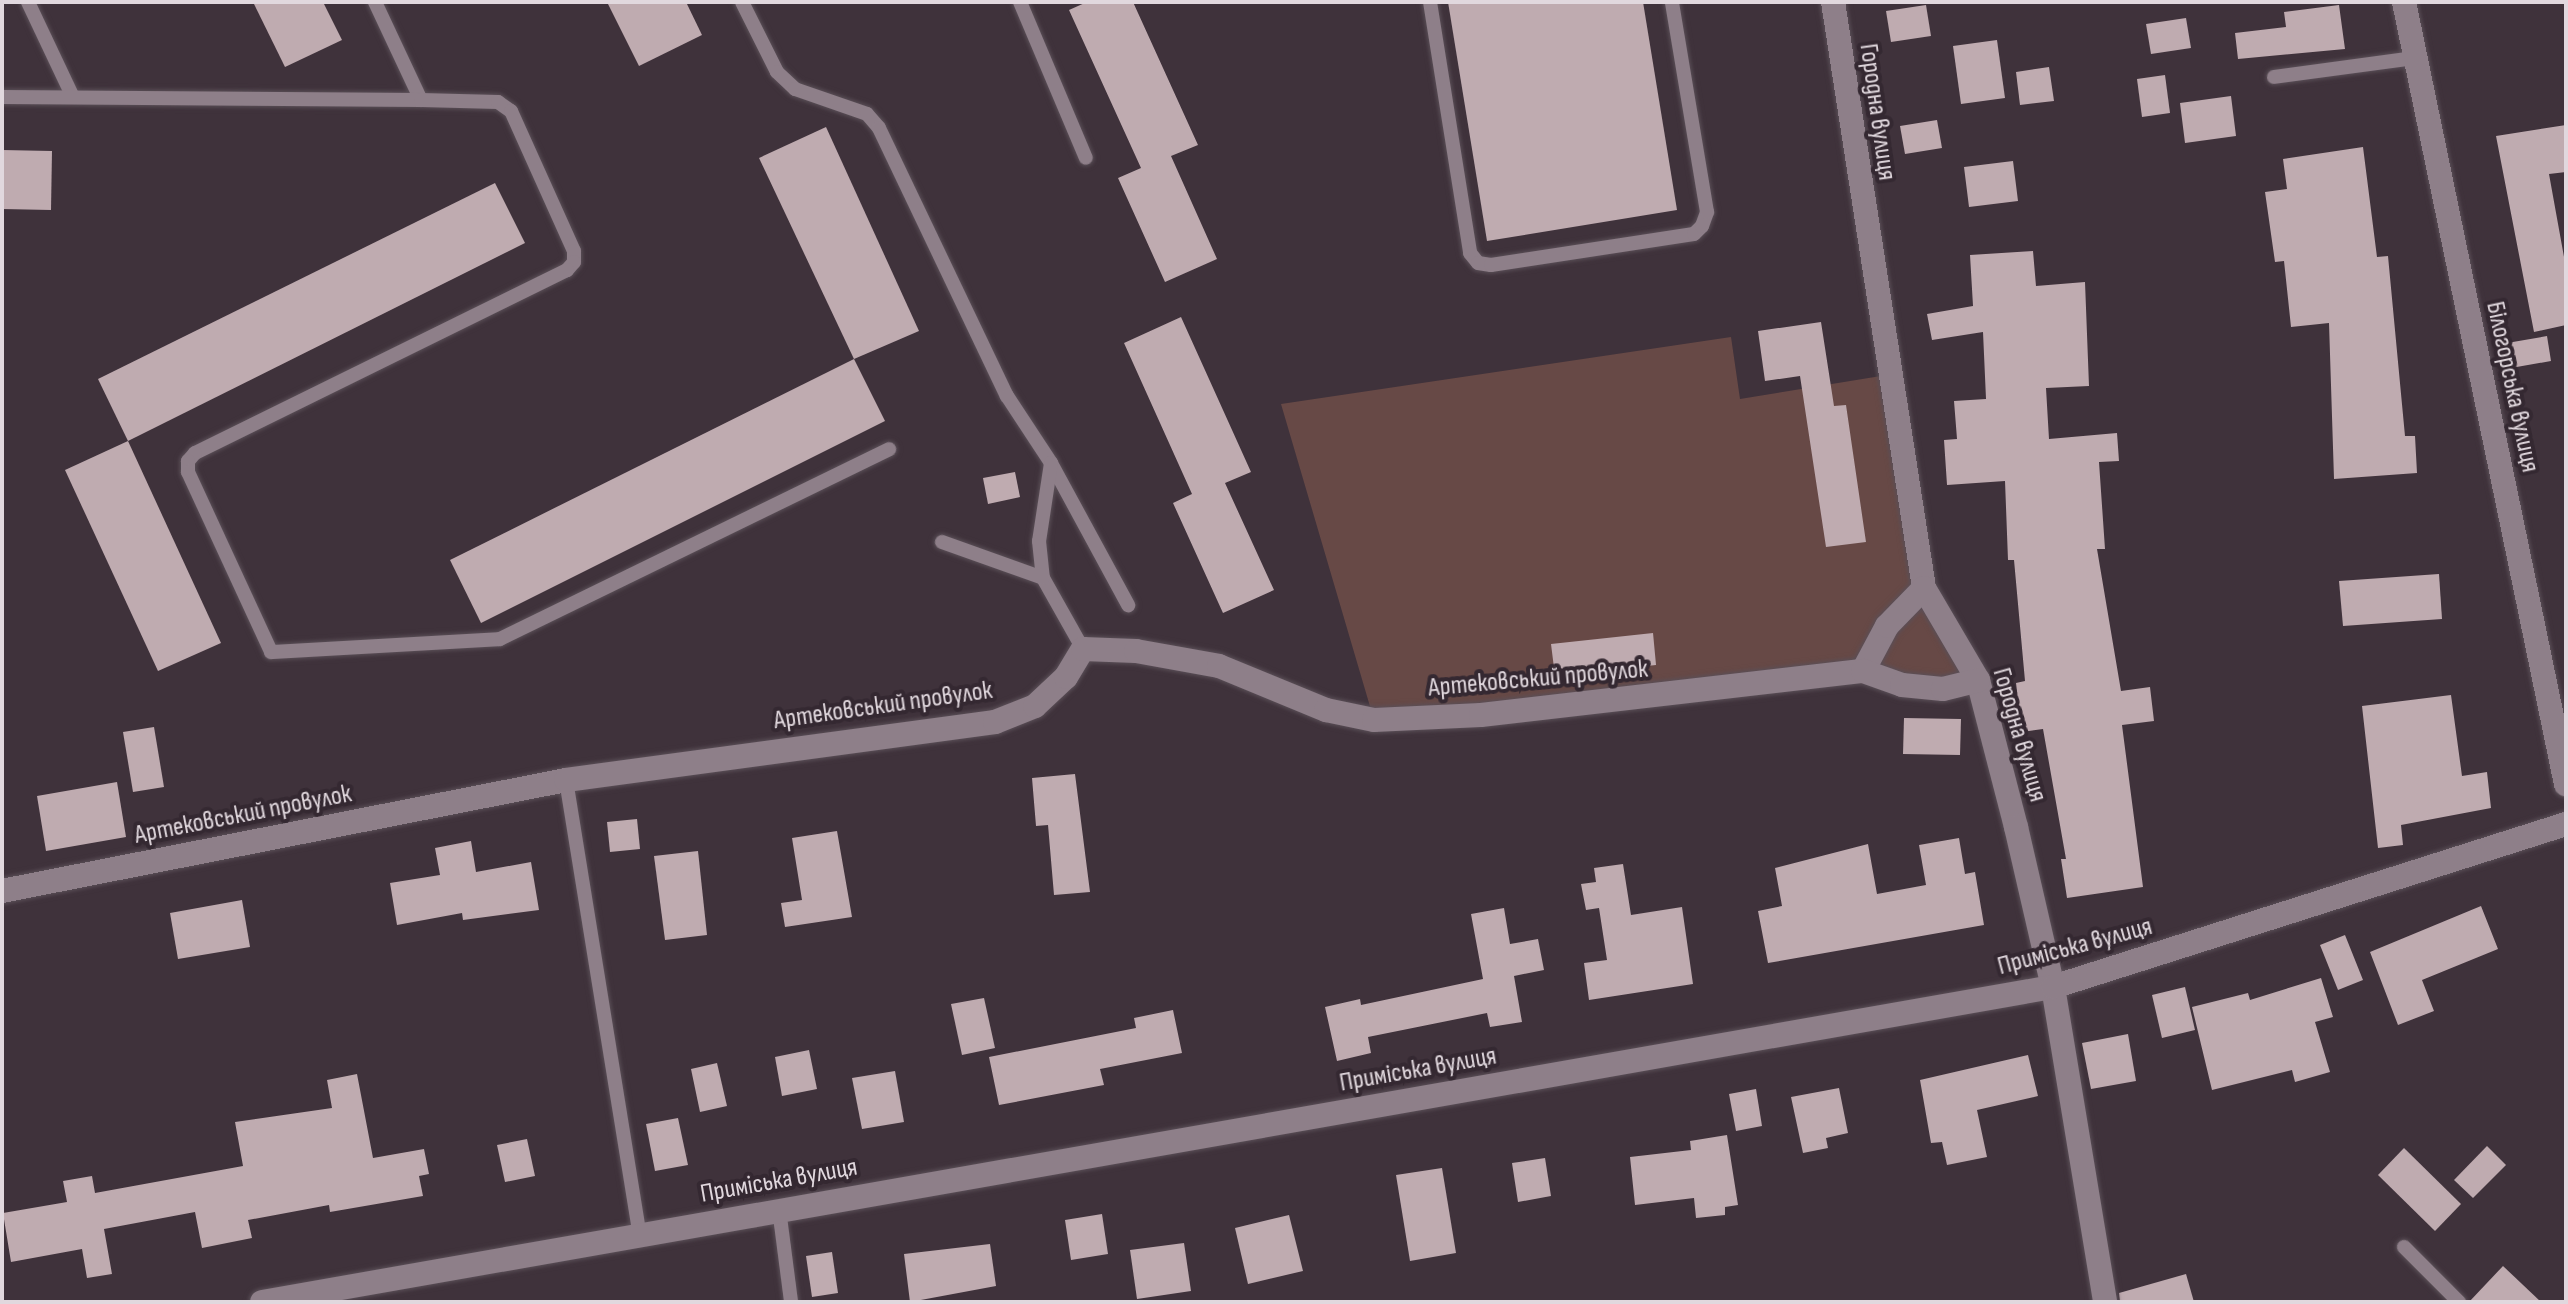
<!DOCTYPE html>
<meta charset="utf-8">
<style>
body{margin:0}
#map{position:relative;width:2568px;height:1304px;overflow:hidden;background:#3f323b;font-family:"Sofia Sans Condensed",sans-serif}
div>[style]{position:absolute}
[style*='--x']{left:calc(var(--x)*1px);top:calc(var(--y)*1px);width:calc(var(--w)*1px);rotate:calc(var(--a)*1deg)}
.green>*{inset:0;background:#674946}
.building>*{inset:0;background:#bfabb0}
.roads{filter:drop-shadow(0 0 2px #5a4f57) drop-shadow(0 0 2px #5a4f57)}
.service>*{height:14px;margin:-7px;padding:0 7px;transform-origin:7px;border-radius:7px;background:#8e7f89}
.minor>*{height:24px;margin:-12px;padding:0 12px;transform-origin:12px;border-radius:12px;background:#8e7f89}
span{translate:-50% -50%;white-space:nowrap;text-align:center;line-height:1.15;-webkit-text-stroke:8px #342831;paint-order:stroke}
.street-label{font-size:26px;color:#e1d8de}
.frame{position:absolute;inset:0;border:4px solid #e1d8de;pointer-events:none}
</style>
<div id="map">
<div class="green">
<div style="clip-path:polygon(1731px 337px,1740px 399px,1887px 375px,1924px 588px,1978px 680px,1863px 671px,1374px 720px,1281px 404px)"></div>
</div>
<div class="building">
<div style="clip-path:polygon(253px 2px,323px 2px,342px 40px,285px 67px)"></div>
<div style="clip-path:polygon(607px 2px,686px 2px,702px 35px,639px 66px)"></div>
<div style="clip-path:polygon(1087px 2px,1133px 2px,1198px 145px,1171px 156px,1217px 259px,1165px 282px,1118px 178px,1141px 168px,1069px 10px)"></div>
<div style="clip-path:polygon(1448px 2px,1643px 2px,1677px 210px,1487px 241px)"></div>
<div style="clip-path:polygon(1926px 5px,1931px 36px,1891px 42px,1886px 11px)"></div>
<div style="clip-path:polygon(2339px 5px,2345px 49px,2238px 59px,2235px 33px,2286px 27px,2284px 12px)"></div>
<div style="clip-path:polygon(2186px 18px,2191px 48px,2151px 54px,2146px 24px)"></div>
<div style="clip-path:polygon(1997px 40px,2005px 98px,1961px 104px,1953px 46px)"></div>
<div style="clip-path:polygon(2049px 67px,2054px 101px,2020px 105px,2016px 72px)"></div>
<div style="clip-path:polygon(2165px 75px,2170px 113px,2142px 117px,2137px 79px)"></div>
<div style="clip-path:polygon(2231px 96px,2236px 136px,2185px 143px,2180px 103px)"></div>
<div style="clip-path:polygon(1937px 120px,1942px 148px,1905px 154px,1900px 126px)"></div>
<div style="clip-path:polygon(2566px 125px,2566px 172px,2549px 174px,2566px 268px,2566px 325px,2534px 332px,2496px 136px)"></div>
<div style="clip-path:polygon(826px 127px,919px 331px,854px 359px,759px 158px)"></div>
<div style="clip-path:polygon(2363px 147px,2377px 257px,2388px 256px,2405px 436px,2415px 436px,2417px 473px,2334px 479px,2329px 323px,2291px 327px,2284px 261px,2275px 262px,2265px 192px,2287px 189px,2283px 159px)"></div>
<div style="clip-path:polygon(2px 150px,52px 151px,51px 210px,2px 209px)"></div>
<div style="clip-path:polygon(2013px 161px,2018px 201px,1969px 207px,1964px 167px)"></div>
<div style="clip-path:polygon(495px 183px,525px 243px,128px 441px,98px 379px)"></div>
<div style="clip-path:polygon(2033px 251px,2036px 286px,2085px 282px,2089px 386px,2046px 388px,2049px 439px,2117px 433px,2119px 461px,2099px 462px,2105px 549px,2097px 549px,2121px 691px,2150px 687px,2154px 721px,2122px 725px,2143px 887px,2067px 898px,2061px 859px,2066px 859px,2043px 729px,2022px 732px,2016px 683px,2025px 681px,2014px 560px,2008px 560px,2005px 481px,1947px 485px,1944px 440px,1957px 439px,1954px 401px,1986px 399px,1983px 332px,1932px 340px,1927px 314px,1973px 306px,1970px 255px)"></div>
<div style="clip-path:polygon(1181px 317px,1251px 472px,1225px 483px,1274px 590px,1223px 613px,1173px 503px,1192px 494px,1124px 343px)"></div>
<div style="clip-path:polygon(1821px 322px,1834px 406px,1846px 405px,1866px 542px,1826px 547px,1800px 376px,1765px 381px,1758px 331px)"></div>
<div style="clip-path:polygon(2547px 336px,2551px 361px,2511px 368px,2507px 343px)"></div>
<div style="clip-path:polygon(854px 359px,885px 421px,481px 623px,450px 560px)"></div>
<div style="clip-path:polygon(128px 441px,221px 643px,158px 671px,65px 470px)"></div>
<div style="clip-path:polygon(1015px 472px,1020px 497px,988px 504px,983px 478px)"></div>
<div style="clip-path:polygon(2439px 574px,2442px 619px,2343px 626px,2339px 581px)"></div>
<div style="clip-path:polygon(1653px 633px,1656px 665px,1555px 676px,1551px 644px)"></div>
<div style="clip-path:polygon(2451px 695px,2462px 776px,2487px 772px,2491px 808px,2401px 825px,2403px 845px,2378px 848px,2362px 706px)"></div>
<div style="clip-path:polygon(1904px 718px,1961px 719px,1960px 755px,1903px 754px)"></div>
<div style="clip-path:polygon(154px 727px,164px 787px,133px 792px,123px 732px)"></div>
<div style="clip-path:polygon(1075px 774px,1090px 892px,1054px 895px,1048px 825px,1036px 826px,1032px 778px)"></div>
<div style="clip-path:polygon(117px 782px,126px 837px,46px 851px,37px 796px)"></div>
<div style="clip-path:polygon(637px 819px,640px 849px,610px 852px,607px 822px)"></div>
<div style="clip-path:polygon(837px 831px,852px 917px,785px 927px,781px 903px,802px 900px,792px 838px)"></div>
<div style="clip-path:polygon(1959px 838px,1965px 874px,1975px 872px,1984px 925px,1768px 963px,1758px 911px,1782px 906px,1775px 868px,1868px 844px,1877px 894px,1926px 885px,1919px 845px)"></div>
<div style="clip-path:polygon(471px 841px,476px 872px,531px 862px,539px 910px,463px 920px,462px 913px,397px 925px,390px 883px,440px 875px,435px 848px)"></div>
<div style="clip-path:polygon(698px 851px,707px 935px,665px 940px,654px 856px)"></div>
<div style="clip-path:polygon(1623px 864px,1631px 915px,1682px 907px,1693px 984px,1589px 1000px,1584px 963px,1607px 960px,1599px 908px,1586px 910px,1581px 884px,1596px 882px,1594px 868px)"></div>
<div style="clip-path:polygon(242px 900px,250px 947px,178px 959px,170px 913px)"></div>
<div style="clip-path:polygon(2481px 906px,2498px 949px,2422px 980px,2434px 1011px,2398px 1025px,2370px 952px)"></div>
<div style="clip-path:polygon(1504px 908px,1510px 944px,1538px 939px,1544px 970px,1514px 976px,1522px 1022px,1490px 1027px,1487px 1013px,1368px 1037px,1371px 1053px,1337px 1061px,1325px 1007px,1360px 999px,1361px 1005px,1483px 979px,1471px 914px)"></div>
<div style="clip-path:polygon(2345px 935px,2363px 980px,2338px 990px,2320px 945px)"></div>
<div style="clip-path:polygon(2321px 978px,2333px 1017px,2315px 1022px,2330px 1072px,2295px 1082px,2292px 1070px,2212px 1090px,2192px 1007px,2248px 993px,2250px 1000px)"></div>
<div style="clip-path:polygon(2185px 987px,2195px 1030px,2162px 1038px,2152px 995px)"></div>
<div style="clip-path:polygon(984px 998px,995px 1048px,962px 1055px,951px 1004px)"></div>
<div style="clip-path:polygon(1173px 1010px,1182px 1053px,1100px 1069px,1104px 1085px,999px 1105px,989px 1057px,1136px 1028px,1134px 1018px)"></div>
<div style="clip-path:polygon(2128px 1034px,2136px 1081px,2091px 1089px,2082px 1043px)"></div>
<div style="clip-path:polygon(809px 1050px,817px 1089px,782px 1096px,775px 1057px)"></div>
<div style="clip-path:polygon(2028px 1055px,2038px 1096px,1977px 1110px,1987px 1157px,1947px 1165px,1942px 1142px,1931px 1143px,1920px 1080px)"></div>
<div style="clip-path:polygon(717px 1063px,727px 1106px,700px 1112px,691px 1069px)"></div>
<div style="clip-path:polygon(895px 1071px,904px 1122px,862px 1129px,852px 1078px)"></div>
<div style="clip-path:polygon(357px 1074px,373px 1158px,424px 1149px,429px 1174px,419px 1176px,423px 1196px,330px 1212px,329px 1205px,248px 1220px,252px 1238px,202px 1248px,195px 1212px,104px 1229px,112px 1274px,87px 1278px,82px 1249px,11px 1262px,3px 1213px,67px 1202px,63px 1181px,92px 1176px,95px 1193px,243px 1166px,235px 1122px,332px 1108px,327px 1080px)"></div>
<div style="clip-path:polygon(1839px 1088px,1848px 1133px,1826px 1138px,1828px 1148px,1803px 1153px,1791px 1097px)"></div>
<div style="clip-path:polygon(1756px 1089px,1762px 1126px,1736px 1131px,1729px 1094px)"></div>
<div style="clip-path:polygon(678px 1118px,688px 1165px,655px 1171px,646px 1124px)"></div>
<div style="clip-path:polygon(1727px 1135px,1738px 1205px,1725px 1207px,1725px 1215px,1696px 1218px,1694px 1198px,1635px 1205px,1630px 1157px,1691px 1150px,1690px 1141px)"></div>
<div style="clip-path:polygon(527px 1139px,535px 1176px,505px 1182px,497px 1145px)"></div>
<div style="clip-path:polygon(2487px 1146px,2506px 1165px,2473px 1198px,2454px 1180px)"></div>
<div style="clip-path:polygon(2404px 1148px,2461px 1204px,2435px 1231px,2378px 1175px)"></div>
<div style="clip-path:polygon(1545px 1158px,1551px 1196px,1518px 1202px,1512px 1163px)"></div>
<div style="clip-path:polygon(1442px 1168px,1456px 1253px,1410px 1261px,1396px 1175px)"></div>
<div style="clip-path:polygon(1102px 1214px,1108px 1254px,1071px 1260px,1065px 1220px)"></div>
<div style="clip-path:polygon(1289px 1215px,1303px 1271px,1248px 1284px,1235px 1228px)"></div>
<div style="clip-path:polygon(1184px 1243px,1191px 1291px,1137px 1299px,1130px 1250px)"></div>
<div style="clip-path:polygon(990px 1244px,996px 1286px,910px 1302px,904px 1254px)"></div>
<div style="clip-path:polygon(832px 1252px,838px 1293px,812px 1297px,806px 1256px)"></div>
<div style="clip-path:polygon(2503px 1266px,2541px 1302px,2469px 1302px)"></div>
<div style="clip-path:polygon(2186px 1274px,2194px 1302px,2120px 1302px,2119px 1293px)"></div>
</div>
<div class="roads">
<div class="service">
<div style="--x:28;--y:2;--w:103;--a:64.7"></div>
<div style="--x:375;--y:2;--w:108;--a:64.9"></div>
<div style="--x:742;--y:2;--w:78;--a:63.4"></div>
<div style="--x:777;--y:72;--w:25;--a:43"></div>
<div style="--x:795;--y:89;--w:76;--a:19.1"></div>
<div style="--x:867;--y:114;--w:18;--a:49"></div>
<div style="--x:879;--y:128;--w:297;--a:64.5"></div>
<div style="--x:1007;--y:396;--w:80;--a:56.7"></div>
<div style="--x:1051;--y:463;--w:162;--a:61.5"></div>
<div style="--x:1020;--y:2;--w:169;--a:67.1"></div>
<div style="--x:1430;--y:2;--w:254;--a:80.9"></div>
<div style="--x:1470;--y:253;--w:13;--a:51"></div>
<div style="--x:1478;--y:263;--w:13;--a:9"></div>
<div style="--x:1491;--y:265;--w:205;--a:-8.7"></div>
<div style="--x:1694;--y:234;--w:11;--a:-45"></div>
<div style="--x:1702;--y:226;--w:15;--a:-70"></div>
<div style="--x:1707;--y:212;--w:213;--a:-99.5"></div>
<div style="--x:2274;--y:77;--w:142;--a:-7.7"></div>
<div style="--x:2;--y:97;--w:419;--a:0.4"></div>
<div style="--x:421;--y:100;--w:77;--a:1.5"></div>
<div style="--x:498;--y:102;--w:16;--a:35"></div>
<div style="--x:511;--y:111;--w:154;--a:65.8"></div>
<div style="--x:574;--y:251;--w:11;--a:90"></div>
<div style="--x:574;--y:262;--w:11;--a:131"></div>
<div style="--x:567;--y:270;--w:415;--a:153.8"></div>
<div style="--x:195;--y:453;--w:11;--a:131"></div>
<div style="--x:188;--y:461;--w:11;--a:90"></div>
<div style="--x:188;--y:472;--w:198;--a:65.2"></div>
<div style="--x:271;--y:652;--w:229;--a:-3.2"></div>
<div style="--x:500;--y:639;--w:433;--a:-26"></div>
<div style="--x:1051;--y:463;--w:79;--a:98.7"></div>
<div style="--x:1039;--y:541;--w:37;--a:84"></div>
<div style="--x:1043;--y:578;--w:81;--a:60.6"></div>
<div style="--x:942;--y:542;--w:107;--a:19.6"></div>
<div style="--x:566;--y:780;--w:459;--a:80.8"></div>
<div style="--x:779;--y:1209;--w:94;--a:82.6"></div>
<div style="--x:2404;--y:1247;--w:78;--a:45"></div>
</div>
<div class="minor">
<div style="--x:1833;--y:2;--w:593;--a:81.17"></div>
<div style="--x:1924;--y:588;--w:107;--a:59.6"></div>
<div style="--x:1978;--y:680;--w:152;--a:75.5"></div>
<div style="--x:2016;--y:827;--w:164;--a:77"></div>
<div style="--x:2053;--y:987;--w:319;--a:80.6"></div>
<div style="--x:2404;--y:2;--w:799;--a:78.3"></div>
<div style="--x:1863;--y:671;--w:51;--a:-61.9"></div>
<div style="--x:1887;--y:626;--w:53;--a:-45.8"></div>
<div style="--x:2;--y:891;--w:575;--a:-11.13"></div>
<div style="--x:566;--y:780;--w:433;--a:-7.7"></div>
<div style="--x:995;--y:722;--w:43;--a:-21.8"></div>
<div style="--x:1035;--y:706;--w:42;--a:-43.1"></div>
<div style="--x:1066;--y:677;--w:33;--a:-59"></div>
<div style="--x:1083;--y:649;--w:53;--a:2.2"></div>
<div style="--x:1136;--y:651;--w:84;--a:10.2"></div>
<div style="--x:1219;--y:666;--w:116;--a:22.4"></div>
<div style="--x:1326;--y:710;--w:49;--a:11.8"></div>
<div style="--x:1374;--y:720;--w:107;--a:-2.7"></div>
<div style="--x:1481;--y:715;--w:385;--a:-6.6"></div>
<div style="--x:1863;--y:671;--w:41;--a:19.7"></div>
<div style="--x:1902;--y:685;--w:41;--a:5.6"></div>
<div style="--x:1943;--y:689;--w:36;--a:-14"></div>
<div style="--x:262;--y:1302;--w:1818;--a:-9.98"></div>
<div style="--x:2053;--y:987;--w:538;--a:-17.63"></div>
</div>
</div>
<div class="street-label">
<span style="left:1877px;top:112px;rotate:82deg">Городна вулиця</span>
<span style="left:2512px;top:387px;rotate:78deg">Білогорська вулиця</span>
<span style="left:1538px;top:679px;rotate:-5deg">Артековський провулок</span>
<span style="left:883px;top:706px;rotate:-8deg">Артековський провулок</span>
<span style="left:2019px;top:735px;rotate:74deg">Городна вулиця</span>
<span style="left:243px;top:815px;rotate:-11deg">Артековський провулок</span>
<span style="left:2075px;top:947px;rotate:-15deg">Приміська вулиця</span>
<span style="left:1418px;top:1070px;rotate:-10deg">Приміська вулиця</span>
<span style="left:779px;top:1181px;rotate:-10deg">Приміська вулиця</span>
</div>
<div class="frame"></div>
</div>
